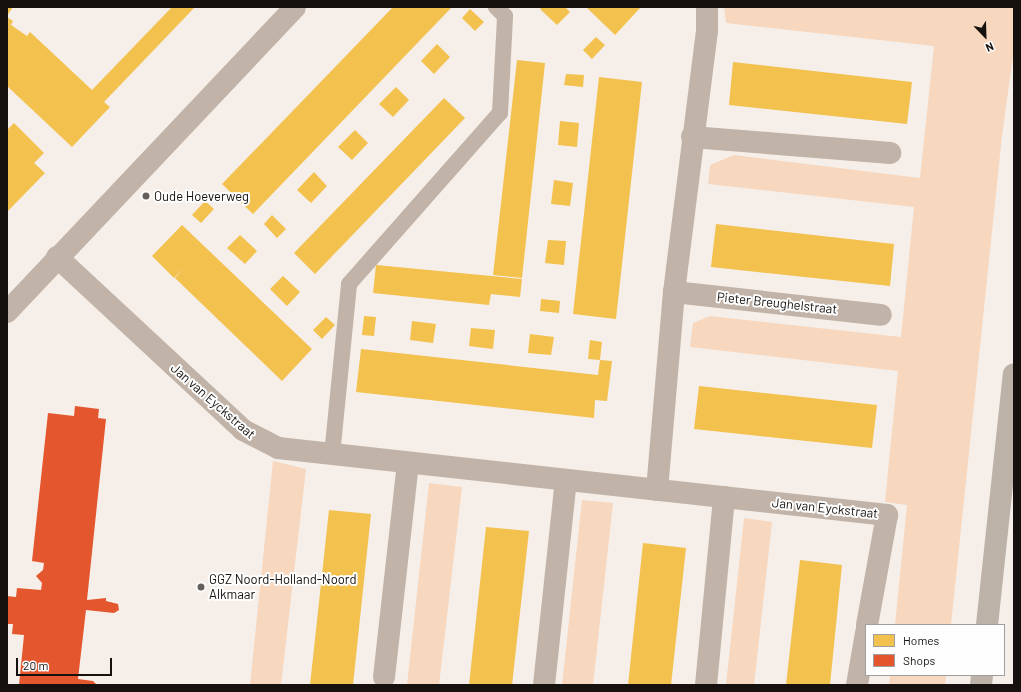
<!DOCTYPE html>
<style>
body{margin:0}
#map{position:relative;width:1021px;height:692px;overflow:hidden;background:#f6efe9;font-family:Barlow,sans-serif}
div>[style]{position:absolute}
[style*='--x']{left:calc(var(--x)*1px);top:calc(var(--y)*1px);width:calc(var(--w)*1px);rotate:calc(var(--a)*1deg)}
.green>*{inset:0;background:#f7d7be}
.homes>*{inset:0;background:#f2c14e}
.shops>*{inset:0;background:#e4572e}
.lane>*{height:16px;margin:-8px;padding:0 8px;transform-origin:8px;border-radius:8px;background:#c1b3a7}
.street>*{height:22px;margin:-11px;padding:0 11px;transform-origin:11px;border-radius:11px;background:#c1b3a7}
.highway>*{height:22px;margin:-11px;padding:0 11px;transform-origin:11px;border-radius:11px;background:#bdb2a8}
.dots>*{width:11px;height:11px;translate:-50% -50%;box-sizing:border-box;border:2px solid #fefefe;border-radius:50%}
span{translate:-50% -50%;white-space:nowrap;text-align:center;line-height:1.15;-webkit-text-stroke:4px #fefefe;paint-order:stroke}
.poi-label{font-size:13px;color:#16110e}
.left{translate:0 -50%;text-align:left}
.street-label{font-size:13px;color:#16110e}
.frame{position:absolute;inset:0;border:8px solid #16110e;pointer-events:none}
.legend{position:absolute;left:865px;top:624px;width:140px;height:52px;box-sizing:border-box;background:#fefefe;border:1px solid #a19f9e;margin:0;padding:5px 7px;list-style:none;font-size:12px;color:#16110e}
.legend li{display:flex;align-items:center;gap:8px;height:20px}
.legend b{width:20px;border:1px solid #a19f9e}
.north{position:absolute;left:965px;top:16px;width:40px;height:40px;-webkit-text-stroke:3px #fefefe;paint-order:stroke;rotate:157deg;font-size:11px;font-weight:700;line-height:16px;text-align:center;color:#16110e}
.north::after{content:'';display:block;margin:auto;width:14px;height:18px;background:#16110e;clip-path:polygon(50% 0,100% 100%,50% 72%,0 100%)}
.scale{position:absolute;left:16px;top:658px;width:96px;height:18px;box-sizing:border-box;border:2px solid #16110e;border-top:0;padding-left:5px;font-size:12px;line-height:14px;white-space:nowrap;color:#16110e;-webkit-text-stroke:3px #fefefe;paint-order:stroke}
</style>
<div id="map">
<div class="green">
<div style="clip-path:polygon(724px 7px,1014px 7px,1014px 49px,1002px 136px,951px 625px,895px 625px,907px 505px,885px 502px,898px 371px,690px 347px,693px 323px,710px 316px,901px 337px,914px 207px,708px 184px,710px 165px,734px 155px,920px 178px,934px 46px,726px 23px)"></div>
<div style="clip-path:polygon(273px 461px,306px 469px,281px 685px,250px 685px)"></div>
<div style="clip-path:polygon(429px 483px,462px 487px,439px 685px,407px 685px)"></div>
<div style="clip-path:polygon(582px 500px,613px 503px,593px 685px,562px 685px)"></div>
<div style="clip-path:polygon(744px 518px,772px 522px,754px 685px,726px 685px)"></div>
<div style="clip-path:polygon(890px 675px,946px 675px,945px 685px,889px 685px)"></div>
</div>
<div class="homes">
<div style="clip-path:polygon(7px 7px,13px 7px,7px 16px)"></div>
<div style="clip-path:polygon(172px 7px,195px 7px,104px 102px,110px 107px,72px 147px,7px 86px,7px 17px,13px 21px,11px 25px,27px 36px,30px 32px,92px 90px)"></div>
<div style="clip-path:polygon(393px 7px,452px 7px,253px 214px,222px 184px)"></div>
<div style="clip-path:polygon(542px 7px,565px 7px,570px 12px,557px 25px,540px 9px)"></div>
<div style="clip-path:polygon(586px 7px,641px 7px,615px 35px)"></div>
<div style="clip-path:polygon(470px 9px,484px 22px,475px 31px,462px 18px)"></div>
<div style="clip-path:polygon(596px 37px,605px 45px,592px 59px,583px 50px)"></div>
<div style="clip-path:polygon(437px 44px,450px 57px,434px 74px,421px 61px)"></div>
<div style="clip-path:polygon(517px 60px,545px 63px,522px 278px,493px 275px)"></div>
<div style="clip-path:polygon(733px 62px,912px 82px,907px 124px,729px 105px)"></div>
<div style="clip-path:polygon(566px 74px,584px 75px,583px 87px,564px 85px)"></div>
<div style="clip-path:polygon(599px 77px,642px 82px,616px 319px,573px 314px)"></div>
<div style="clip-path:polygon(396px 87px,409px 100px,393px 117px,379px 104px)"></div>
<div style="clip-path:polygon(444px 98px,465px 118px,315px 274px,294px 253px)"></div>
<div style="clip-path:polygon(560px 121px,579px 123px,577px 147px,558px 145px)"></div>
<div style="clip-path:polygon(14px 123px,44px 153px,34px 163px,45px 173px,7px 212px,7px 130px)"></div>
<div style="clip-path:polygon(355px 130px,368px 143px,352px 160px,338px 147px)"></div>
<div style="clip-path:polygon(314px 172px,327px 186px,311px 203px,297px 190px)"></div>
<div style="clip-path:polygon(554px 180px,573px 183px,570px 206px,551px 204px)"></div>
<div style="clip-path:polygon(205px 201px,214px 209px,201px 223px,192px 215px)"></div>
<div style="clip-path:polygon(272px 215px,286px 229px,277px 238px,264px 224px)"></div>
<div style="clip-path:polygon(716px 224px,894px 244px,890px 286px,711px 267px)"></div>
<div style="clip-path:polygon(182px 225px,312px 349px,282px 381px,175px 278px,184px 268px,174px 278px,152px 256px)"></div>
<div style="clip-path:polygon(240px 235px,257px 251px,245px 264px,227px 248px)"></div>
<div style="clip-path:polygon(548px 240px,566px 241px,564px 265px,545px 263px)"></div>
<div style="clip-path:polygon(376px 265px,522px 279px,520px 297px,491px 294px,489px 305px,373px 293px)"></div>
<div style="clip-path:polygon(283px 276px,300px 292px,287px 306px,270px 289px)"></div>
<div style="clip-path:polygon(541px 299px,560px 301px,559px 313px,540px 311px)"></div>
<div style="clip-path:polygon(364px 316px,376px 317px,374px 336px,362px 335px)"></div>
<div style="clip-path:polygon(326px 317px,335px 325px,322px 339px,313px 330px)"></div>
<div style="clip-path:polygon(412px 321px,436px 324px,433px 343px,410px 340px)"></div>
<div style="clip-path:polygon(471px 328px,495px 330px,493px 349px,469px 346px)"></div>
<div style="clip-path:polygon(530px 334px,554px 337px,551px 355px,528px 353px)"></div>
<div style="clip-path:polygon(590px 340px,602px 342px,600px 360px,612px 361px,607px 401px,595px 400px,594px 418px,356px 392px,361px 349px,598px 375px,600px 360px,588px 359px)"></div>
<div style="clip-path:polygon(699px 386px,877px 405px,872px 448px,694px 429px)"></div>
<div style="clip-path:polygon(329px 510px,371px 514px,353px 685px,310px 685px)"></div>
<div style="clip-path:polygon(486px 527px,529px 531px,512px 685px,469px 685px)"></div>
<div style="clip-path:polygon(643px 543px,686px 548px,671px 685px,628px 685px)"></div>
<div style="clip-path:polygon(800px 560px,842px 565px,830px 685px,786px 685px)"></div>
</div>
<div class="shops">
<div style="clip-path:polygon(75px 406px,99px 409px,98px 418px,106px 419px,87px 600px,106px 598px,106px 601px,118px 604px,119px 610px,114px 613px,86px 610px,78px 679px,93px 681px,97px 685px,19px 685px,24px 635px,12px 634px,13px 624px,7px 624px,7px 596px,16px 597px,17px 588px,41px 590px,42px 583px,36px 576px,43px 570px,44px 563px,32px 561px,48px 413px,74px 416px)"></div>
</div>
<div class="lane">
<div style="--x:332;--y:455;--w:172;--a:-84.3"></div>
<div style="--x:349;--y:284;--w:228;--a:-48.6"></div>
<div style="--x:500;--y:113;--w:97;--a:-87"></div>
<div style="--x:505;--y:16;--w:13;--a:-135"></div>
</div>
<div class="street">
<div style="--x:692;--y:137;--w:199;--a:4.6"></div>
<div style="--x:57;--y:257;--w:254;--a:42.9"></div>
<div style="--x:243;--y:430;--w:39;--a:27"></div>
<div style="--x:278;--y:448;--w:613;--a:6.28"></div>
<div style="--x:887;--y:515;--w:112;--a:100.3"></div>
<div style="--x:674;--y:292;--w:208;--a:6.3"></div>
<div style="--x:7;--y:312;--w:419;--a:-46.6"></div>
<div style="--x:657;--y:490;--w:199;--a:-85.1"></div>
<div style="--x:674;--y:292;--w:263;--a:-82.8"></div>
<div style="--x:707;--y:31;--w:24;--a:-90"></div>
<div style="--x:384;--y:677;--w:214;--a:-83.6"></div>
<div style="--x:544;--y:685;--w:206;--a:-83.9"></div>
<div style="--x:706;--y:685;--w:189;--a:-84.5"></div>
<div style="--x:857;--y:685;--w:53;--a:-80.2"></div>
</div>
<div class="highway">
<div style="--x:987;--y:625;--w:252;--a:-83.9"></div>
<div style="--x:981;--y:685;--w:10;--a:-84"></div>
</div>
<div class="dots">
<div style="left:146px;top:196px;background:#645f5b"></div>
<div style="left:201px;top:587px;background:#645f5b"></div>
</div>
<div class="poi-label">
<span class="left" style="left:154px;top:196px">Oude Hoeverweg</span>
<span class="left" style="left:209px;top:587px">GGZ Noord-Holland-Noord<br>Alkmaar</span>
</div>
<div class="street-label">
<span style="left:777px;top:303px;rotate:6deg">Pieter Breughelstraat</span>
<span style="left:213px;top:401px;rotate:41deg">Jan van Eyckstraat</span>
<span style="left:825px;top:508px;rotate:6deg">Jan van Eyckstraat</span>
</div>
<div class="frame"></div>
<ul class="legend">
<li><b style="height:11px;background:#f2c14e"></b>Homes</li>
<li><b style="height:11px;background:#e4572e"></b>Shops</li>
</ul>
<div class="north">N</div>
<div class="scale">20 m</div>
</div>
